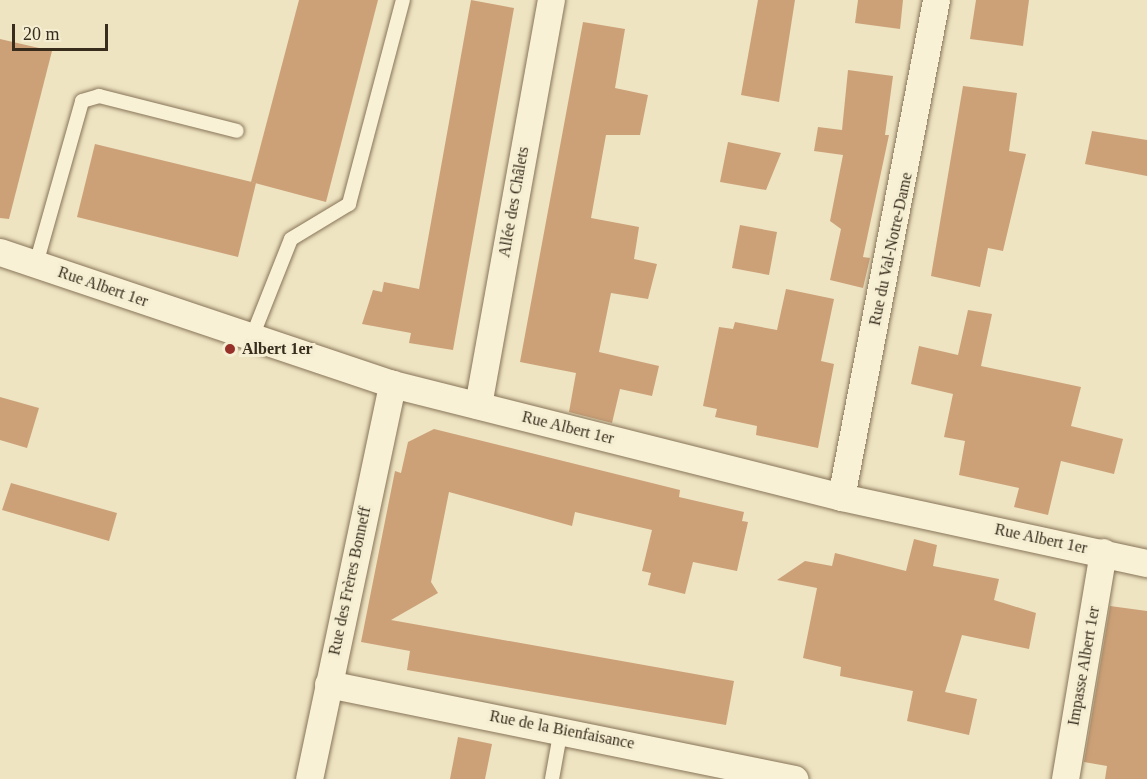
<!DOCTYPE html>
<meta charset="utf-8">
<style>
body{margin:0}
#map{position:relative;width:1147px;height:779px;overflow:hidden;background:#eee4c2;font-family:"Times New Roman",serif}
div>[style]{position:absolute}
[style*='--x']{left:calc(var(--x)*1px);top:calc(var(--y)*1px);width:calc(var(--w)*1px);rotate:calc(var(--a)*1deg)}
.building>*{inset:0;background:#cca178}
.roads{filter:drop-shadow(0 0 2px #887559) drop-shadow(0 0 2px #887559)}
.service>*{height:14px;margin:-7px;padding:0 7px;transform-origin:7px;border-radius:7px;background:#f9f1d5}
.minor>*{height:27px;margin:-13.5px;padding:0 13.5px;transform-origin:13.5px;border-radius:13.5px;background:#f9f1d5}
.dots>*{width:16px;height:16px;translate:-50% -50%;box-sizing:border-box;border:3px solid #f5eed2;border-radius:50%}
span{translate:-50% -50%;white-space:nowrap;text-align:center;line-height:1.15;-webkit-text-stroke:6px #f5eed2;paint-order:stroke}
.street-label{font-size:16px;color:#382c1d}
.poi-label{font-size:16px;color:#382c1d;font-weight:700}
.left{translate:0 -50%;text-align:left}
.scale{position:absolute;left:12px;top:24px;width:96px;height:27px;box-sizing:border-box;border:3px solid #382c1d;border-top:0;padding-left:8px;font-size:18px;line-height:21px;white-space:nowrap;color:#382c1d;-webkit-text-stroke:4px #f5eed2;paint-order:stroke}
</style>
<div id="map">
<div class="building">
<div style="clip-path:polygon(299px 0,378px 0,326px 202px,251px 182px)"></div>
<div style="clip-path:polygon(471px 0,514px 8px,453px 350px,409px 343px,411px 333px,362px 324px,373px 290px,382px 292px,384px 282px,419px 289px)"></div>
<div style="clip-path:polygon(758px 0,795px 0,779px 102px,741px 95px)"></div>
<div style="clip-path:polygon(858px 0,903px 0,900px 29px,855px 23px)"></div>
<div style="clip-path:polygon(976px 0,1029px 0,1023px 46px,970px 39px)"></div>
<div style="clip-path:polygon(583px 22px,625px 29px,615px 88px,648px 95px,640px 135px,606px 135px,591px 218px,639px 227px,634px 259px,657px 264px,648px 299px,611px 293px,599px 352px,659px 366px,652px 396px,620px 389px,612px 423px,569px 412px,576px 373px,520px 362px)"></div>
<div style="clip-path:polygon(0 39px,52px 51px,9px 219px,0 218px)"></div>
<div style="clip-path:polygon(848px 70px,893px 76px,885px 135px,889px 135px,863px 257px,870px 258px,863px 288px,830px 280px,841px 229px,830px 221px,843px 155px,814px 151px,818px 127px,842px 130px)"></div>
<div style="clip-path:polygon(963px 86px,1017px 93px,1009px 151px,1026px 154px,1003px 251px,988px 248px,980px 287px,931px 276px)"></div>
<div style="clip-path:polygon(1092px 131px,1147px 140px,1147px 176px,1085px 164px)"></div>
<div style="clip-path:polygon(728px 142px,781px 153px,766px 190px,720px 182px)"></div>
<div style="clip-path:polygon(95px 144px,256px 183px,238px 257px,77px 217px)"></div>
<div style="clip-path:polygon(740px 225px,777px 232px,769px 275px,732px 268px)"></div>
<div style="clip-path:polygon(786px 289px,834px 299px,821px 361px,834px 364px,818px 448px,756px 435px,757px 426px,715px 417px,717px 409px,703px 406px,719px 327px,733px 329px,735px 322px,777px 330px)"></div>
<div style="clip-path:polygon(968px 310px,992px 314px,981px 366px,1081px 387px,1071px 426px,1123px 439px,1114px 474px,1061px 461px,1048px 515px,1014px 507px,1019px 488px,959px 475px,965px 441px,944px 437px,953px 394px,911px 384px,919px 346px,958px 355px)"></div>
<div style="clip-path:polygon(0 397px,39px 408px,27px 448px,0 440px)"></div>
<div style="clip-path:polygon(434px 429px,680px 490px,679px 497px,744px 512px,742px 521px,748px 522px,737px 571px,693px 562px,685px 594px,648px 585px,651px 573px,642px 571px,652px 530px,575px 512px,572px 526px,449px 492px,431px 582px,438px 593px,391px 620px,734px 681px,726px 725px,407px 670px,410px 651px,361px 642px,395px 471px,401px 473px,408px 442px)"></div>
<div style="clip-path:polygon(11px 483px,117px 513px,109px 541px,2px 510px)"></div>
<div style="clip-path:polygon(914px 539px,937px 545px,933px 566px,999px 579px,994px 600px,1036px 613px,1029px 649px,962px 635px,945px 692px,977px 699px,969px 735px,907px 721px,913px 691px,840px 676px,841px 667px,803px 658px,817px 588px,777px 580px,805px 561px,832px 566px,835px 553px,906px 571px)"></div>
<div style="clip-path:polygon(1110px 606px,1147px 611px,1147px 779px,1105px 779px,1107px 766px,1084px 762px)"></div>
<div style="clip-path:polygon(458px 737px,492px 744px,485px 779px,450px 779px)"></div>
</div>
<div class="roads">
<div class="service">
<div style="--x:36;--y:264;--w:169;--a:-74.2"></div>
<div style="--x:82;--y:101;--w:18;--a:-16"></div>
<div style="--x:99;--y:96;--w:142;--a:14.2"></div>
<div style="--x:252;--y:337;--w:105;--a:-68.3"></div>
<div style="--x:291;--y:239;--w:68;--a:-31.1"></div>
<div style="--x:349;--y:204;--w:211;--a:-75.2"></div>
<div style="--x:552;--y:779;--w:51;--a:-79.8"></div>
</div>
<div class="minor">
<div style="--x:0;--y:252;--w:414;--a:18.6"></div>
<div style="--x:392;--y:384;--w:463;--a:14.1"></div>
<div style="--x:841;--y:497;--w:313;--a:12.2"></div>
<div style="--x:478;--y:405;--w:412;--a:-79.8"></div>
<div style="--x:841;--y:497;--w:506;--a:-79.18"></div>
<div style="--x:328;--y:684;--w:476;--a:11.5"></div>
<div style="--x:309;--y:779;--w:404;--a:-78.1"></div>
<div style="--x:1065;--y:779;--w:230;--a:-80.5"></div>
</div>
</div>
<div class="dots">
<div style="left:230px;top:349px;background:#973029"></div>
</div>
<div class="street-label">
<span style="left:514px;top:202px;rotate:-80deg">Allée des Châlets</span>
<span style="left:891px;top:249px;rotate:-78deg">Rue du Val-Notre-Dame</span>
<span style="left:103px;top:287px;rotate:19deg">Rue Albert 1er</span>
<span style="left:568px;top:428px;rotate:14deg">Rue Albert 1er</span>
<span style="left:1041px;top:539px;rotate:12deg">Rue Albert 1er</span>
<span style="left:350px;top:581px;rotate:-78deg">Rue des Frères Bonneff</span>
<span style="left:1084px;top:666px;rotate:-80deg">Impasse Albert 1er</span>
<span style="left:562px;top:730px;rotate:11deg">Rue de la Bienfaisance</span>
</div>
<div class="poi-label">
<span class="left" style="left:242px;top:349px">Albert 1er</span>
</div>
<div class="scale">20 m</div>
</div>
